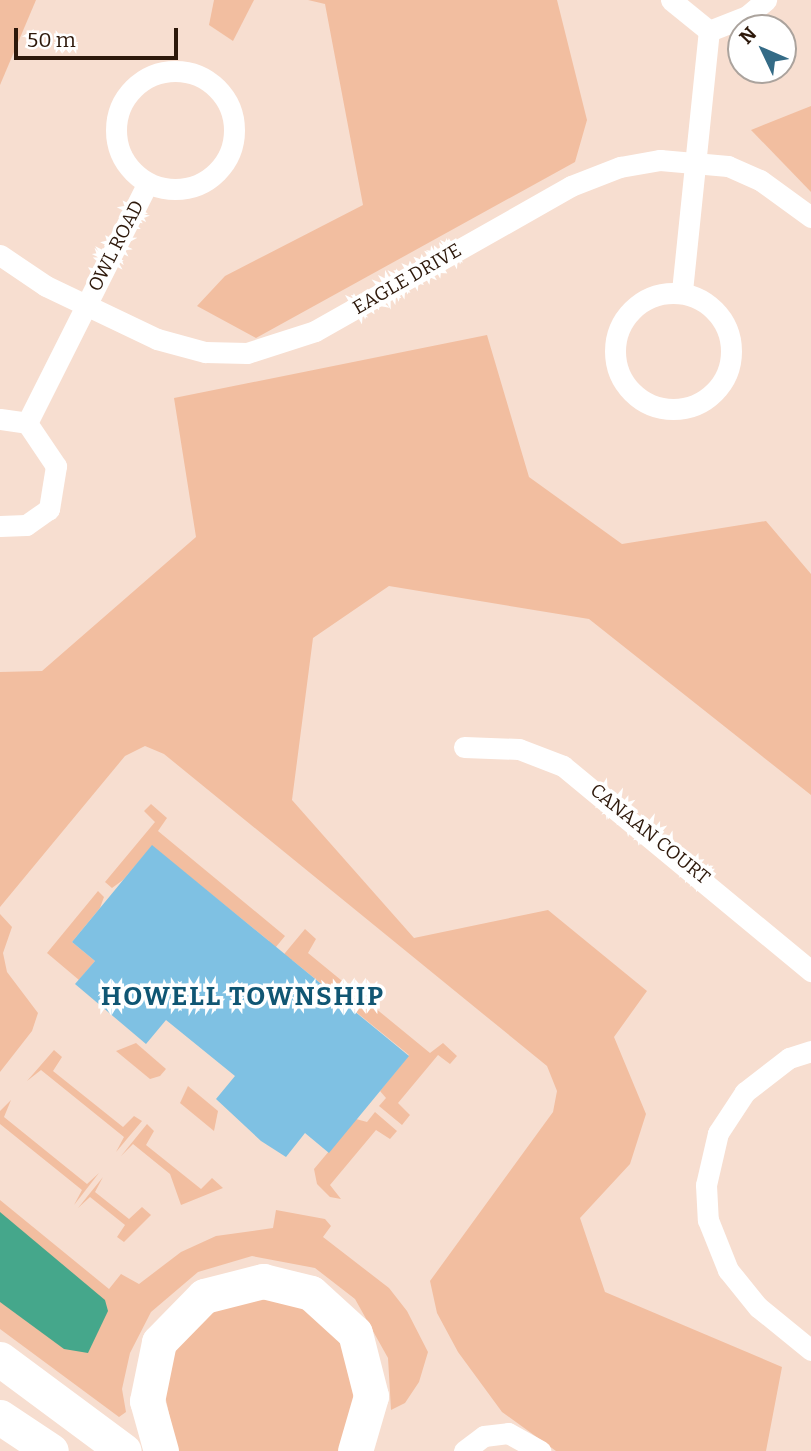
<!DOCTYPE html>
<style>
body{margin:0}
#map{position:relative;width:811px;height:1451px;overflow:hidden;background:#f7ded0;font-family:Bitter,serif}
div>[style]{position:absolute}
[style*='--x']{left:calc(var(--x)*1px);top:calc(var(--y)*1px);width:calc(var(--w)*1px);rotate:calc(var(--a)*1deg)}
.green>*{inset:0;background:#f2bea0}
.water>*{inset:0;background:#45a78b}
.building>*{inset:0;background:#7fc1e3}
.minor>*{height:21px;margin:-10.5px;padding:0 10.5px;transform-origin:10.5px;border-radius:10.5px;background:#fff}
.minor>.ring{margin:-10.5px;padding:0;box-sizing:content-box;background:none;border:21px solid #fff;border-radius:50%}
.trunk>*{height:35px;margin:-17.5px;padding:0 17.5px;transform-origin:17.5px;border-radius:17.5px;background:#fff}
span{translate:-50% -50%;white-space:nowrap;text-align:center;line-height:1.15;-webkit-text-stroke:7px #fff;paint-order:stroke}
.street-label{font-size:19px;color:#2d180a}
.district-label{font-size:26px;color:#105673;font-weight:700;letter-spacing:2px}
.north{position:absolute;left:727px;top:14px;width:70px;height:70px;box-sizing:border-box;background:#fff;border:2px solid #aba39d;border-radius:50%;rotate:314deg;font-size:19px;font-weight:700;line-height:28px;text-align:center;color:#2d180a}
.north::after{content:'';display:block;margin:auto;width:24px;height:32px;background:#346b86;clip-path:polygon(50% 0,100% 100%,50% 72%,0 100%)}
.scale{position:absolute;left:14px;top:28px;width:164px;height:32px;box-sizing:border-box;border:4px solid #2d180a;border-top:0;padding-left:9px;font-size:21px;line-height:24px;white-space:nowrap;color:#2d180a;-webkit-text-stroke:5px #fff;paint-order:stroke}
</style>
<div id="map">
<div class="green">
<div style="clip-path:polygon(0 0,36px 0,0 85px)"></div>
<div style="clip-path:polygon(214px 0,254px 0,233px 41px,209px 25px)"></div>
<div style="clip-path:polygon(308px 0,557px 0,587px 120px,575px 162px,256px 338px,197px 306px,225px 276px,363px 205px,325px 4px)"></div>
<div style="clip-path:polygon(811px 106px,811px 192px,751px 130px)"></div>
<div style="clip-path:polygon(487px 335px,529px 477px,622px 544px,766px 521px,811px 574px,811px 795px,589px 619px,389px 586px,313px 638px,292px 800px,414px 938px,548px 910px,647px 991px,614px 1037px,646px 1114px,630px 1164px,580px 1218px,605px 1292px,782px 1367px,766px 1451px,556px 1451px,502px 1412px,458px 1352px,437px 1313px,430px 1281px,553px 1112px,557px 1091px,547px 1066px,164px 754px,145px 746px,125px 756px,0 907px,0 672px,42px 671px,196px 537px,174px 398px)"></div>
<div style="clip-path:polygon(151px 804px,167px 818px,158px 831px,285px 936px,257px 970px,269px 941px,152px 846px,123px 880px,112px 888px,105px 882px,155px 822px,144px 811px)"></div>
<div style="clip-path:polygon(98px 891px,104px 897px,100px 908px,72px 942px,95px 961px,79px 980px,47px 953px)"></div>
<div style="clip-path:polygon(0 914px,12px 927px,3px 953px,7px 972px,38px 1013px,32px 1031px,0 1072px)"></div>
<div style="clip-path:polygon(305px 929px,316px 939px,308px 953px,430px 1053px,443px 1043px,457px 1056px,450px 1064px,438px 1055px,398px 1103px,410px 1115px,402px 1125px,379px 1106px,386px 1098px,380px 1091px,409px 1055px,292px 960px,265px 977px)"></div>
<div style="clip-path:polygon(136px 1043px,166px 1069px,160px 1076px,150px 1079px,116px 1051px)"></div>
<div style="clip-path:polygon(54px 1050px,62px 1057px,53px 1071px,123px 1127px,134px 1116px,142px 1121px,116px 1152px,124px 1137px,41px 1070px,27px 1081px)"></div>
<div style="clip-path:polygon(188px 1086px,218px 1111px,214px 1131px,180px 1103px)"></div>
<div style="clip-path:polygon(11px 1100px,4px 1117px,87px 1184px,99px 1173px,74px 1205px,82px 1190px,0 1124px,0 1111px)"></div>
<div style="clip-path:polygon(375px 1112px,397px 1131px,390px 1139px,376px 1130px,330px 1185px,341px 1199px,330px 1197px,317px 1184px,314px 1169px,356px 1119px,367px 1122px)"></div>
<div style="clip-path:polygon(147px 1124px,154px 1131px,146px 1145px,201px 1189px,212px 1178px,223px 1188px,181px 1205px,170px 1174px,133px 1144px,121px 1156px)"></div>
<div style="clip-path:polygon(103px 1177px,95px 1192px,129px 1219px,142px 1207px,151px 1215px,124px 1242px,117px 1237px,125px 1225px,90px 1197px,78px 1208px)"></div>
<div style="clip-path:polygon(0 1200px,109px 1289px,121px 1274px,139px 1284px,181px 1252px,216px 1236px,273px 1228px,276px 1210px,325px 1219px,331px 1226px,323px 1237px,389px 1288px,407px 1311px,428px 1352px,419px 1382px,405px 1403px,391px 1410px,388px 1358px,355px 1299px,315px 1268px,252px 1256px,198px 1272px,151px 1312px,130px 1353px,122px 1389px,126px 1412px,119px 1417px,0 1329px)"></div>
<div style="clip-path:polygon(275px 1292px,336px 1327px,358px 1390px,339px 1451px,177px 1451px,160px 1372px,199px 1310px)"></div>
</div>
<div class="water">
<div style="clip-path:polygon(0 1212px,105px 1300px,108px 1311px,88px 1353px,64px 1349px,0 1302px)"></div>
</div>
<div class="building">
<div style="clip-path:polygon(152px 845px,409px 1056px,329px 1153px,305px 1133px,286px 1157px,261px 1141px,216px 1099px,235px 1076px,166px 1020px,146px 1044px,75px 984px,95px 961px,72px 942px)"></div>
</div>
<div class="minor">
<div style="--x:671;--y:0;--w:49;--a:39.2"></div>
<div style="--x:709;--y:31;--w:41;--a:-21.5"></div>
<div style="--x:747;--y:16;--w:25;--a:-40"></div>
<div class="ring" style="left:116px;top:71px;width:97px;height:97px"></div>
<div style="--x:0;--y:255;--w:55;--a:34"></div>
<div style="--x:46;--y:286;--w:123;--a:25.5"></div>
<div style="--x:157;--y:339;--w:50;--a:15.2"></div>
<div style="--x:205;--y:352;--w:42;--a:1.4"></div>
<div style="--x:247;--y:353;--w:71;--a:-17.9"></div>
<div style="--x:315;--y:331;--w:294;--a:-29.5"></div>
<div style="--x:571;--y:186;--w:53;--a:-21.2"></div>
<div style="--x:620;--y:167;--w:41;--a:-9.9"></div>
<div style="--x:660;--y:160;--w:68;--a:5"></div>
<div style="--x:728;--y:166;--w:35;--a:24"></div>
<div style="--x:760;--y:180;--w:63;--a:36"></div>
<div style="--x:682;--y:291;--w:261;--a:-84.1"></div>
<div class="ring" style="left:615px;top:293px;width:95px;height:95px"></div>
<div style="--x:0;--y:419;--w:27;--a:8"></div>
<div style="--x:27;--y:423;--w:52;--a:56"></div>
<div style="--x:56;--y:466;--w:44;--a:99.2"></div>
<div style="--x:49;--y:509;--w:28;--a:145"></div>
<div style="--x:26;--y:525;--w:26;--a:178"></div>
<div style="--x:27;--y:423;--w:267;--a:-63.3"></div>
<div style="--x:464;--y:747;--w:55;--a:2.1"></div>
<div style="--x:519;--y:749;--w:47;--a:21.1"></div>
<div style="--x:563;--y:766;--w:322;--a:39.6"></div>
<div style="--x:811;--y:1051;--w:23;--a:162"></div>
<div style="--x:789;--y:1058;--w:56;--a:142.3"></div>
<div style="--x:745;--y:1092;--w:49;--a:123.4"></div>
<div style="--x:718;--y:1133;--w:53;--a:103"></div>
<div style="--x:706;--y:1185;--w:35;--a:87"></div>
<div style="--x:708;--y:1220;--w:54;--a:68.2"></div>
<div style="--x:728;--y:1270;--w:48;--a:51"></div>
<div style="--x:758;--y:1307;--w:68;--a:39.1"></div>
<div style="--x:464;--y:1451;--w:25;--a:-37"></div>
<div style="--x:484;--y:1436;--w:24;--a:-7"></div>
<div style="--x:508;--y:1433;--w:37;--a:29"></div>
</div>
<div class="trunk">
<div style="--x:0;--y:1359;--w:154;--a:36.6"></div>
<div style="--x:0;--y:1417;--w:61;--a:33.7"></div>
<div style="--x:161;--y:1451;--w:52;--a:-105.6"></div>
<div style="--x:147;--y:1401;--w:60;--a:-78.5"></div>
<div style="--x:159;--y:1342;--w:64;--a:-45.6"></div>
<div style="--x:204;--y:1296;--w:61;--a:-14.3"></div>
<div style="--x:263;--y:1281;--w:49;--a:14"></div>
<div style="--x:311;--y:1293;--w:59;--a:42.3"></div>
<div style="--x:355;--y:1333;--w:65;--a:75.7"></div>
<div style="--x:371;--y:1396;--w:57;--a:106.2"></div>
</div>
<div class="street-label">
<span style="left:116px;top:246px;rotate:-63deg">OWL ROAD</span>
<span style="left:407px;top:279px;rotate:-30deg">EAGLE DRIVE</span>
<span style="left:650px;top:834px;rotate:39deg">CANAAN COURT</span>
</div>
<div class="district-label">
<span style="left:243px;top:997px">HOWELL TOWNSHIP</span>
</div>
<div class="north">N</div>
<div class="scale">50 m</div>
</div>
